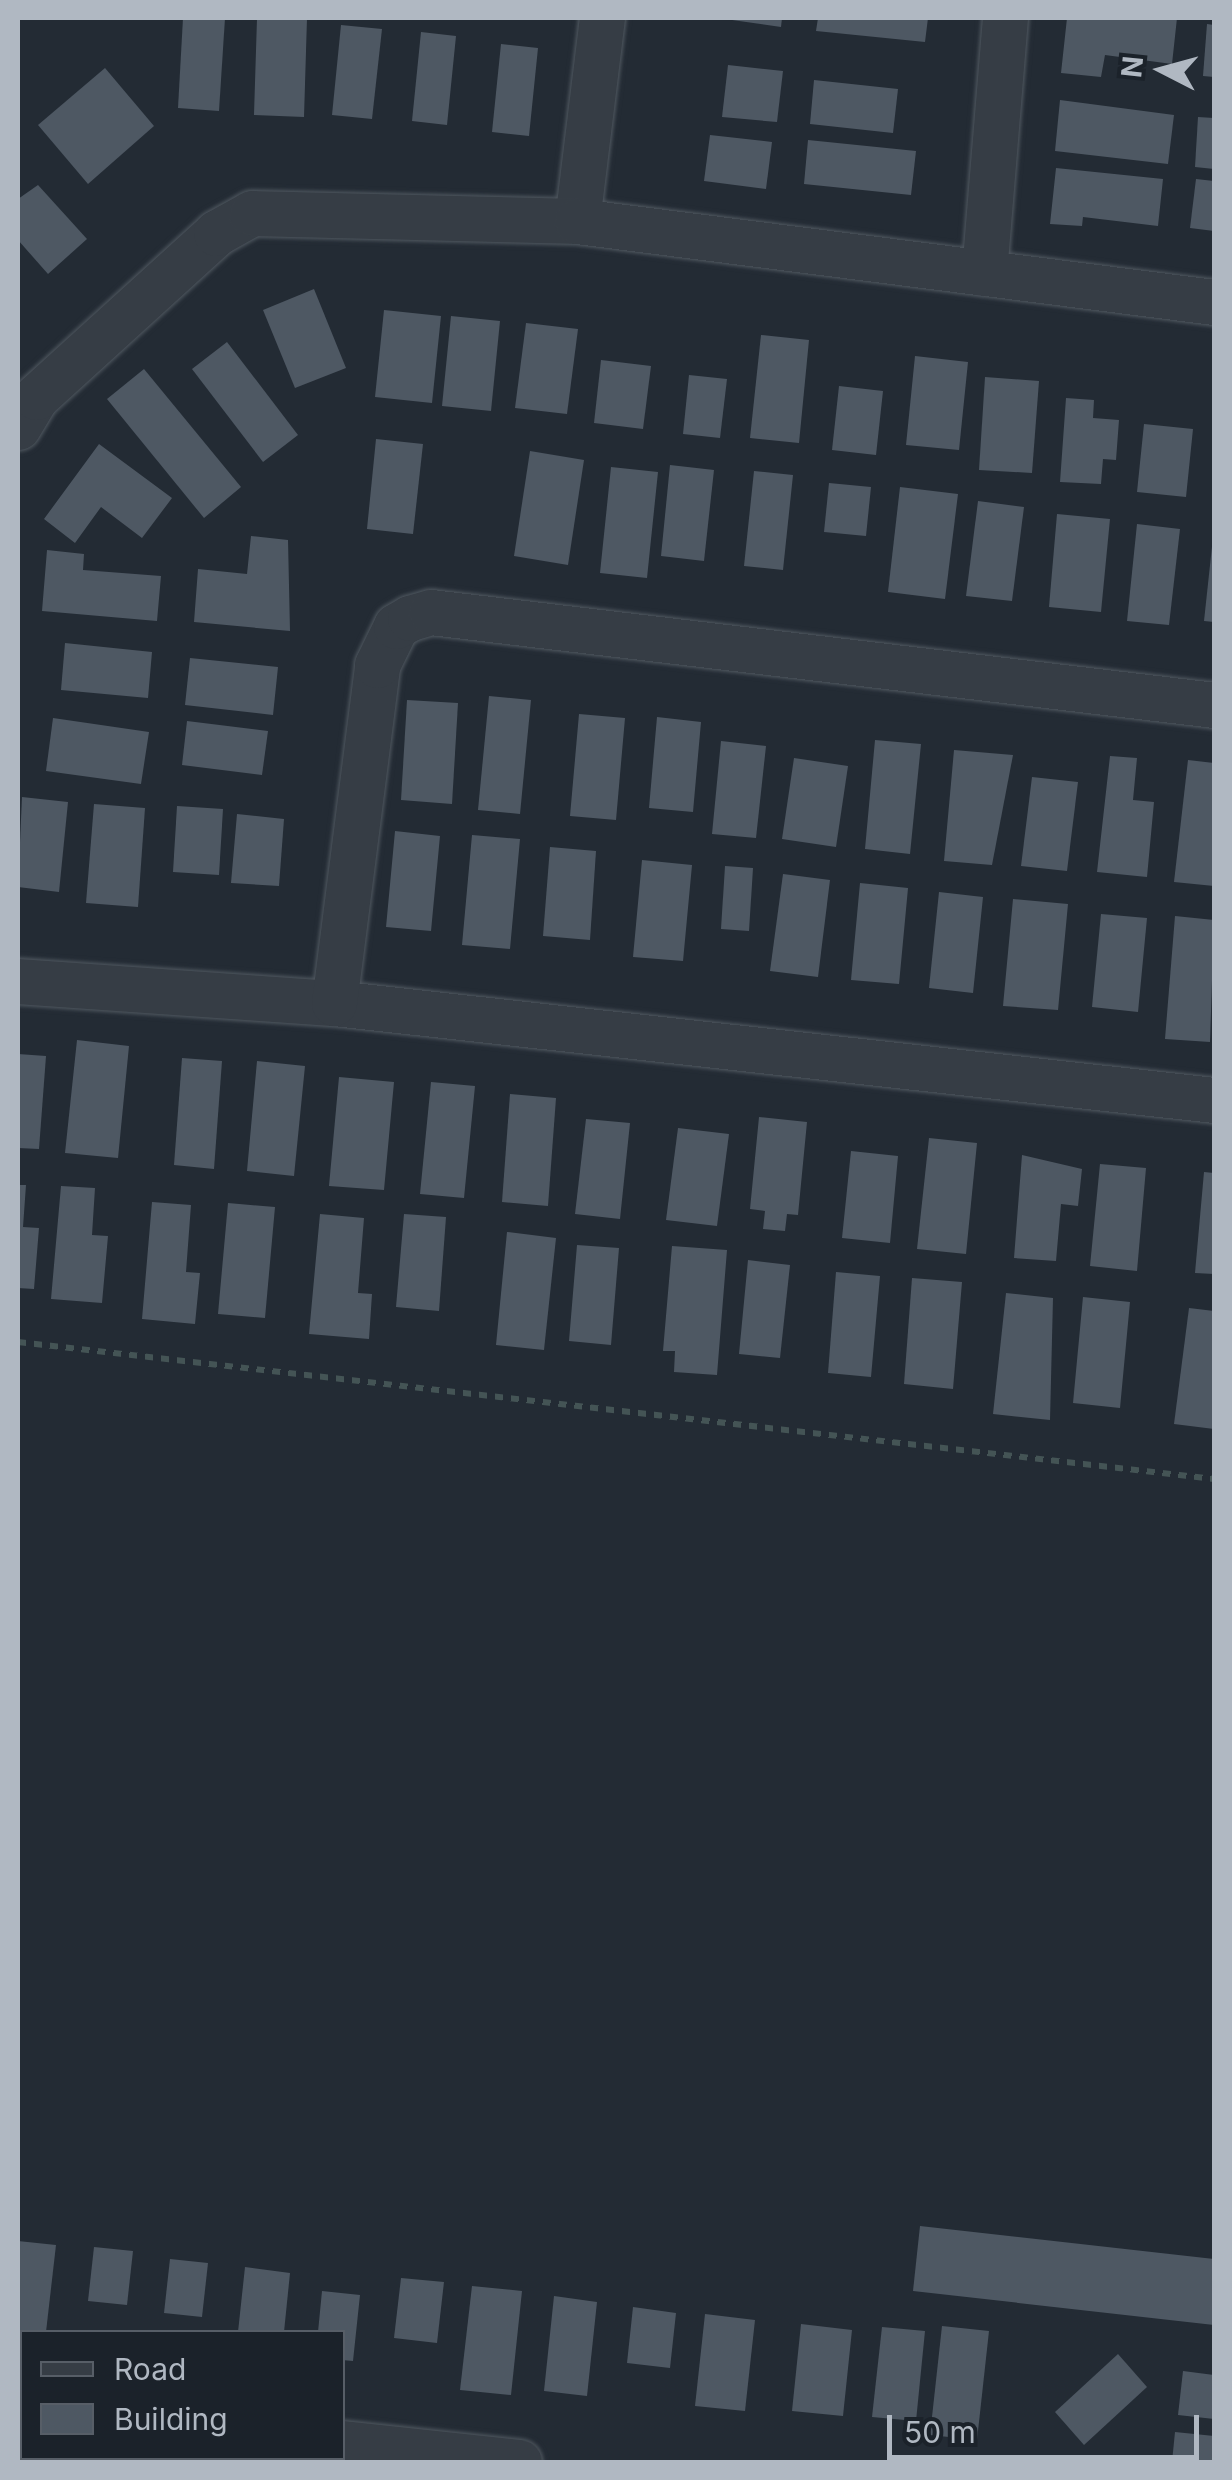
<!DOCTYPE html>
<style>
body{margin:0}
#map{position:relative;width:1232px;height:2480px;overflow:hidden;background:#232b34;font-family:Inter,sans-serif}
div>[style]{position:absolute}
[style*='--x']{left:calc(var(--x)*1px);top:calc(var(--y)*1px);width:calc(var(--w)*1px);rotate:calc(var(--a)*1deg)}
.building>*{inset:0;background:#4e5863}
.path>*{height:6px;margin-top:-3px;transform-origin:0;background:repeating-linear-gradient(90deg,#445455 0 8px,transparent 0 16px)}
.roads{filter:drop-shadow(0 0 2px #505860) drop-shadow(0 0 2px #505860)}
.minor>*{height:45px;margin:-22.5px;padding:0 22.5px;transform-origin:22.5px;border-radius:22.5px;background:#363d45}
span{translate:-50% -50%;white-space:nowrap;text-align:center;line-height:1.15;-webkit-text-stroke:10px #1b222a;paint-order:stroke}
.frame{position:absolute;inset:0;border:20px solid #b0b8c2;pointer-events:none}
.legend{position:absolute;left:20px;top:2330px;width:325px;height:130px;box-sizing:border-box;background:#1b222a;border:2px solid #575e67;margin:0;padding:12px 18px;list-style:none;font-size:30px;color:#b0b8c2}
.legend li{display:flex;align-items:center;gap:20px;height:50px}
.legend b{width:50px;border:2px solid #575e67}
.north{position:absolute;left:1112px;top:20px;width:100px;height:100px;-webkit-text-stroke:8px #1b222a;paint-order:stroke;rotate:276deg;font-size:28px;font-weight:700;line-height:40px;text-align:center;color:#b0b8c2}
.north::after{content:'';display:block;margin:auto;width:35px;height:45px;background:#b0b8c2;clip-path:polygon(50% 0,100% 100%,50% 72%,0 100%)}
.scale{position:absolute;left:887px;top:2415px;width:312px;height:45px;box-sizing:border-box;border:5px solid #b0b8c2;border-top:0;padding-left:12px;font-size:30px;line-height:35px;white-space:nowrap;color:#b0b8c2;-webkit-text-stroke:8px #1b222a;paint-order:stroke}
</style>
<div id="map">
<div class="building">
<div style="clip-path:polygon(183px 18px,225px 18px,219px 111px,178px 108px)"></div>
<div style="clip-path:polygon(257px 18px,307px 18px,304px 117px,254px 115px)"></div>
<div style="clip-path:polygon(718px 18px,782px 18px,781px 27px)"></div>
<div style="clip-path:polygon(818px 18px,928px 18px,925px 42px,816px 31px)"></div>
<div style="clip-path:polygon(1067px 18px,1177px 18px,1172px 64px,1105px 55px,1101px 77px,1061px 73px)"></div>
<div style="clip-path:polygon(1207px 24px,1214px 25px,1214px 77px,1203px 76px)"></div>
<div style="clip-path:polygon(341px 25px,382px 29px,372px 119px,332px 115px)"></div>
<div style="clip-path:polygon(421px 32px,456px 36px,447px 125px,412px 121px)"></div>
<div style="clip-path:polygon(501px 44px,538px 48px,529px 136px,492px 132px)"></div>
<div style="clip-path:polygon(728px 65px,783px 71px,777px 122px,722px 117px)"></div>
<div style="clip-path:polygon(105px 68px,154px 126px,88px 184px,38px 125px)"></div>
<div style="clip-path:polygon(814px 80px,898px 89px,893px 133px,810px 124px)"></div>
<div style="clip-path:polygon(1060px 100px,1174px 115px,1168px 164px,1055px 151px)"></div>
<div style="clip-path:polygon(1198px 117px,1214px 118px,1214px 169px,1195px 167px)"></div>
<div style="clip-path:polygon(710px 135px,772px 142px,766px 189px,704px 181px)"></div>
<div style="clip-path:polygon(808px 140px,916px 151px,911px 195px,804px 184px)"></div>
<div style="clip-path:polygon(1056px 168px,1163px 179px,1158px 226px,1083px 217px,1082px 226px,1050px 224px)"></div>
<div style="clip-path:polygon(1196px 179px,1214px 181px,1214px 231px,1190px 228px)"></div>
<div style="clip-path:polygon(38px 185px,87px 239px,48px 274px,18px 240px,18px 199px)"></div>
<div style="clip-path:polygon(314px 289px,346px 368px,295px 388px,263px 310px)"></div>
<div style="clip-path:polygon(384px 310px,441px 316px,432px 403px,375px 397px)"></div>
<div style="clip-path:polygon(451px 316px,500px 321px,491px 411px,442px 406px)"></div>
<div style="clip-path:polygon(526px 323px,578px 329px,567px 414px,515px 408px)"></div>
<div style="clip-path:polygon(761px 335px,809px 340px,799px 443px,750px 438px)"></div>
<div style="clip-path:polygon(227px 342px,298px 435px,263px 462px,192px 369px)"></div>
<div style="clip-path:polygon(915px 356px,968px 362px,959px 450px,906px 445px)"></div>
<div style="clip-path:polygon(601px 360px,651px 366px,643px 429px,594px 423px)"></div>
<div style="clip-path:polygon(144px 369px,241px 487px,204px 518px,107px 399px)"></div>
<div style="clip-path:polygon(689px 375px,727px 379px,720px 438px,683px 434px)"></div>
<div style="clip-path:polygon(985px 377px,1039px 381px,1032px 473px,979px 470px)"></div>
<div style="clip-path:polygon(839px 386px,883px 391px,876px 455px,832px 450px)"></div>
<div style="clip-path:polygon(1066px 398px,1094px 400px,1093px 418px,1119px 420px,1116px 460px,1103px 459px,1101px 484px,1060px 482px)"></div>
<div style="clip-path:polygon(1144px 424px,1193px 429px,1186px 497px,1137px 492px)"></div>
<div style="clip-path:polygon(376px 439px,423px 444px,413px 534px,367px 529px)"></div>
<div style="clip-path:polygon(99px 444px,172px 498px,142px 538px,101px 507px,75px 543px,44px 519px)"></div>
<div style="clip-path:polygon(530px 451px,584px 460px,568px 565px,514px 556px)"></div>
<div style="clip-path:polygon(670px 465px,714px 470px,704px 561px,661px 556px)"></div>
<div style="clip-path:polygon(611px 467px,658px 472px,647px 578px,600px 573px)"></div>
<div style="clip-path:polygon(754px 471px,793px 475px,783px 570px,744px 566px)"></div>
<div style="clip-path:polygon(829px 483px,871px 487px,866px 536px,824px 532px)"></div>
<div style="clip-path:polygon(900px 487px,958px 494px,945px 599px,888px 592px)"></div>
<div style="clip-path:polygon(978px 501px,1024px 507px,1012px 601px,966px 596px)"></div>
<div style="clip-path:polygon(1057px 514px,1110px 519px,1101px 612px,1049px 607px)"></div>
<div style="clip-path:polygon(1137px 524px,1180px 529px,1169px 625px,1127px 621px)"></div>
<div style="clip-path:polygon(1214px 528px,1214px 622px,1204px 621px)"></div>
<div style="clip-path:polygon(251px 536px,288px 540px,290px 631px,194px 622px,198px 569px,247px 574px)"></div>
<div style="clip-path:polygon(47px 550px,84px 554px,83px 570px,161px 576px,157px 621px,42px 611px)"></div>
<div style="clip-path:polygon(65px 643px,152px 652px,148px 698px,61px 690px)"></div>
<div style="clip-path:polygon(190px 658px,278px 667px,273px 715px,185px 705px)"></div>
<div style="clip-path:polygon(489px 696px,531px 700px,520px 814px,478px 810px)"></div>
<div style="clip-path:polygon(407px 700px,458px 703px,452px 804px,401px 800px)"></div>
<div style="clip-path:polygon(579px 714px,625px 718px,616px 820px,570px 816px)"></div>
<div style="clip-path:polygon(657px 717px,701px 722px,693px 812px,649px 808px)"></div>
<div style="clip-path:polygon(53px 718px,149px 732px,141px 784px,46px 771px)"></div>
<div style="clip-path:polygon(187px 721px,268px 731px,262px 775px,182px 765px)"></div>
<div style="clip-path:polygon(875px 740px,921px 744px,910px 854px,865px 849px)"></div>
<div style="clip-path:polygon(721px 741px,766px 746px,756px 838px,712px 834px)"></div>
<div style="clip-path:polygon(954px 750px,1013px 755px,992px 865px,944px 861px)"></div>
<div style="clip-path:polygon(1110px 756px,1137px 758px,1133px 800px,1154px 802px,1147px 877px,1097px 872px)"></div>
<div style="clip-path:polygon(794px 758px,848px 766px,836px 847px,782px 839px)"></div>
<div style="clip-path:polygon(1188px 760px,1214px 763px,1214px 886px,1174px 882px)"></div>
<div style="clip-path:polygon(1032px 777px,1078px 782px,1067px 871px,1021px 866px)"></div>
<div style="clip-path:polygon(22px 797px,68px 802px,59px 892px,18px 887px)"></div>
<div style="clip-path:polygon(94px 804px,145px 808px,138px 907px,86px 903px)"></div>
<div style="clip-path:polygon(177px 806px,223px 809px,219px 875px,173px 872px)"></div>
<div style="clip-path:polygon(237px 814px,284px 819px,279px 886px,231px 883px)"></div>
<div style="clip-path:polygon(395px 831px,440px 836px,431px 931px,386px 927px)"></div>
<div style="clip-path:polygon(472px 835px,520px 839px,510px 949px,462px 945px)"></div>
<div style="clip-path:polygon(550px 847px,596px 851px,590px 940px,543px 936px)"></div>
<div style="clip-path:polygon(642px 860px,692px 865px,683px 961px,633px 957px)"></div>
<div style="clip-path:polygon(725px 866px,753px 868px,749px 931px,721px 929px)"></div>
<div style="clip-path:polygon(783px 874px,830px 880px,818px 977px,770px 971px)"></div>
<div style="clip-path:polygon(860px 883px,908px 888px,899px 984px,851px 980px)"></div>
<div style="clip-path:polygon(939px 892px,983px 897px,973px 993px,929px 988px)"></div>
<div style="clip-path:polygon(1013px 899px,1068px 904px,1058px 1010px,1003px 1006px)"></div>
<div style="clip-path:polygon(1101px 914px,1147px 918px,1138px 1012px,1092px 1007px)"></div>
<div style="clip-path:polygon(1175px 916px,1214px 920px,1210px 1042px,1165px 1039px)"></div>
<div style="clip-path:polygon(77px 1040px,129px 1046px,118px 1158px,65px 1153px)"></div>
<div style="clip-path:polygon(18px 1054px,46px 1056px,39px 1149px,18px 1148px)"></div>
<div style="clip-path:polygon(182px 1058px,222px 1061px,214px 1169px,174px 1165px)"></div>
<div style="clip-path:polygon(257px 1061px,305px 1066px,294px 1176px,247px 1171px)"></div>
<div style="clip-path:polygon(339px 1077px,394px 1082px,384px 1190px,329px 1186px)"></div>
<div style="clip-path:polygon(431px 1082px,475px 1086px,464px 1198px,420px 1194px)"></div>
<div style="clip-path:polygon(510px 1094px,556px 1098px,548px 1206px,502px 1202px)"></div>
<div style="clip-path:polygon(759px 1117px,807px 1122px,798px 1215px,787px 1214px,785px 1231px,763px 1229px,765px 1211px,750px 1209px)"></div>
<div style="clip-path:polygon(586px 1119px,630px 1123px,620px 1219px,575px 1214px)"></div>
<div style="clip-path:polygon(678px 1128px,729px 1134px,717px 1226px,666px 1220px)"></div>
<div style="clip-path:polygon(929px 1138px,977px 1143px,966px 1254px,917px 1249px)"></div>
<div style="clip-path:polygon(851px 1151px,898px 1156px,890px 1243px,842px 1238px)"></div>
<div style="clip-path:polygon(1022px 1155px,1082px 1169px,1078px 1206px,1061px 1204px,1056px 1261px,1014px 1258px)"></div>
<div style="clip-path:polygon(1100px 1164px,1146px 1168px,1137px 1271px,1090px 1266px)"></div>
<div style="clip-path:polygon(1204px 1172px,1214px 1173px,1214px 1274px,1195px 1273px)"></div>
<div style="clip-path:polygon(18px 1185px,26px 1185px,23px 1227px,39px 1228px,34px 1289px,18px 1288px)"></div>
<div style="clip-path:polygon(61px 1186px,95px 1188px,92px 1235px,108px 1236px,102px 1303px,51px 1299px)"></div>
<div style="clip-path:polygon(152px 1202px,191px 1205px,186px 1272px,200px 1273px,195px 1324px,142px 1319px)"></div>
<div style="clip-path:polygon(228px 1203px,275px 1207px,265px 1318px,218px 1314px)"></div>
<div style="clip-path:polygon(320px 1214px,364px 1218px,358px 1293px,372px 1294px,369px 1339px,309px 1334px)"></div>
<div style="clip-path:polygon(404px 1214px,446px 1217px,439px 1311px,396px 1307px)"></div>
<div style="clip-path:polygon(507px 1232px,556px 1238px,544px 1350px,496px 1345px)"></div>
<div style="clip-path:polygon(577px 1245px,619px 1248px,611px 1345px,569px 1341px)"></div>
<div style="clip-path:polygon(672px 1246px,727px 1250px,717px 1375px,674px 1372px,675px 1351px,663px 1351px)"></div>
<div style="clip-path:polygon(748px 1260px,790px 1265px,780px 1358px,739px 1354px)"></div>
<div style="clip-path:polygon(836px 1272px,880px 1276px,871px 1377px,828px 1373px)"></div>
<div style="clip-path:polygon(912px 1278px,962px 1282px,953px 1389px,904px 1384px)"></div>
<div style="clip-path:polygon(1006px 1293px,1053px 1298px,1050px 1420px,993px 1414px)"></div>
<div style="clip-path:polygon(1083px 1297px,1130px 1302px,1120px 1408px,1073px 1403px)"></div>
<div style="clip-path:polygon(1189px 1308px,1214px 1311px,1214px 1429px,1174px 1424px)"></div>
<div style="clip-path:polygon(920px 2226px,1214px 2259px,1214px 2325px,913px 2291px)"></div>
<div style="clip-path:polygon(18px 2241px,56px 2245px,46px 2332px,18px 2333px)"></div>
<div style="clip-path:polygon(94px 2247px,133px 2251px,127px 2305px,88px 2301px)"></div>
<div style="clip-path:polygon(170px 2259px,208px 2263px,202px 2317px,164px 2313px)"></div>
<div style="clip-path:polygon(245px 2267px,290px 2273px,284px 2332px,238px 2332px)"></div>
<div style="clip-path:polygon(401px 2278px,444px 2282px,437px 2343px,394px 2338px)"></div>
<div style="clip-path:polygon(472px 2286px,522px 2291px,511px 2395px,460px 2390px)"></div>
<div style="clip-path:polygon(322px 2291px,360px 2295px,353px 2361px,342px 2360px,342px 2332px,318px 2332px)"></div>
<div style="clip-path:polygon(554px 2296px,597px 2302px,587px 2396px,544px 2391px)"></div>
<div style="clip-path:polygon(633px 2307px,676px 2313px,670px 2368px,627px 2363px)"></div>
<div style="clip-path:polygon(705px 2314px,755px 2320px,745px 2411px,695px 2406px)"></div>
<div style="clip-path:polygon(801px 2324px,852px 2330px,843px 2416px,792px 2411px)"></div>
<div style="clip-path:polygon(942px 2326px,989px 2331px,977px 2440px,930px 2435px)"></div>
<div style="clip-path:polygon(882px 2327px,925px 2331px,916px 2421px,872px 2417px)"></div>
<div style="clip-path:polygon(1118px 2354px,1147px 2387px,1084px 2445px,1055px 2412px)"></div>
<div style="clip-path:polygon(1183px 2371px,1214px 2375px,1214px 2419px,1178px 2415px)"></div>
<div style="clip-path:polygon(1175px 2432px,1214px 2436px,1214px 2462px,1172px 2462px)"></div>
</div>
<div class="path">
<div style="--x:18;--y:1342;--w:1204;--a:6.53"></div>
</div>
<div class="roads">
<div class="minor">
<div style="--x:577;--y:221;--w:205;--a:-83"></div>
<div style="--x:984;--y:273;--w:256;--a:-85.3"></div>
<div style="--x:18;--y:427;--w:35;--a:-59"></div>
<div style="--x:36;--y:397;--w:244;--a:-42.3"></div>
<div style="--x:216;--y:233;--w:41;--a:-29.1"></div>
<div style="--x:252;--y:213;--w:325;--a:1.4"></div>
<div style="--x:577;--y:221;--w:642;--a:7.25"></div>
<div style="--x:18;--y:981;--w:317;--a:4"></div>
<div style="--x:334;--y:1003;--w:885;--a:6.29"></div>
<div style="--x:334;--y:1003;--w:341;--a:-82.7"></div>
<div style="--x:377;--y:665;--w:43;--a:-64"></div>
<div style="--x:396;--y:626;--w:16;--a:-30"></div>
<div style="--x:410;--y:618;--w:22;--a:-16"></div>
<div style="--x:431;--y:612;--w:789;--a:6.77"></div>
<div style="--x:18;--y:2406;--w:4;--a:14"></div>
<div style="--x:342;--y:2443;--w:178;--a:6.1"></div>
</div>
</div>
<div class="frame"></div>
<ul class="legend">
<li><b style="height:12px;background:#363d45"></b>Road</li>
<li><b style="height:28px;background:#4e5863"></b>Building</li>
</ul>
<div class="north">N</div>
<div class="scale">50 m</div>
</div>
